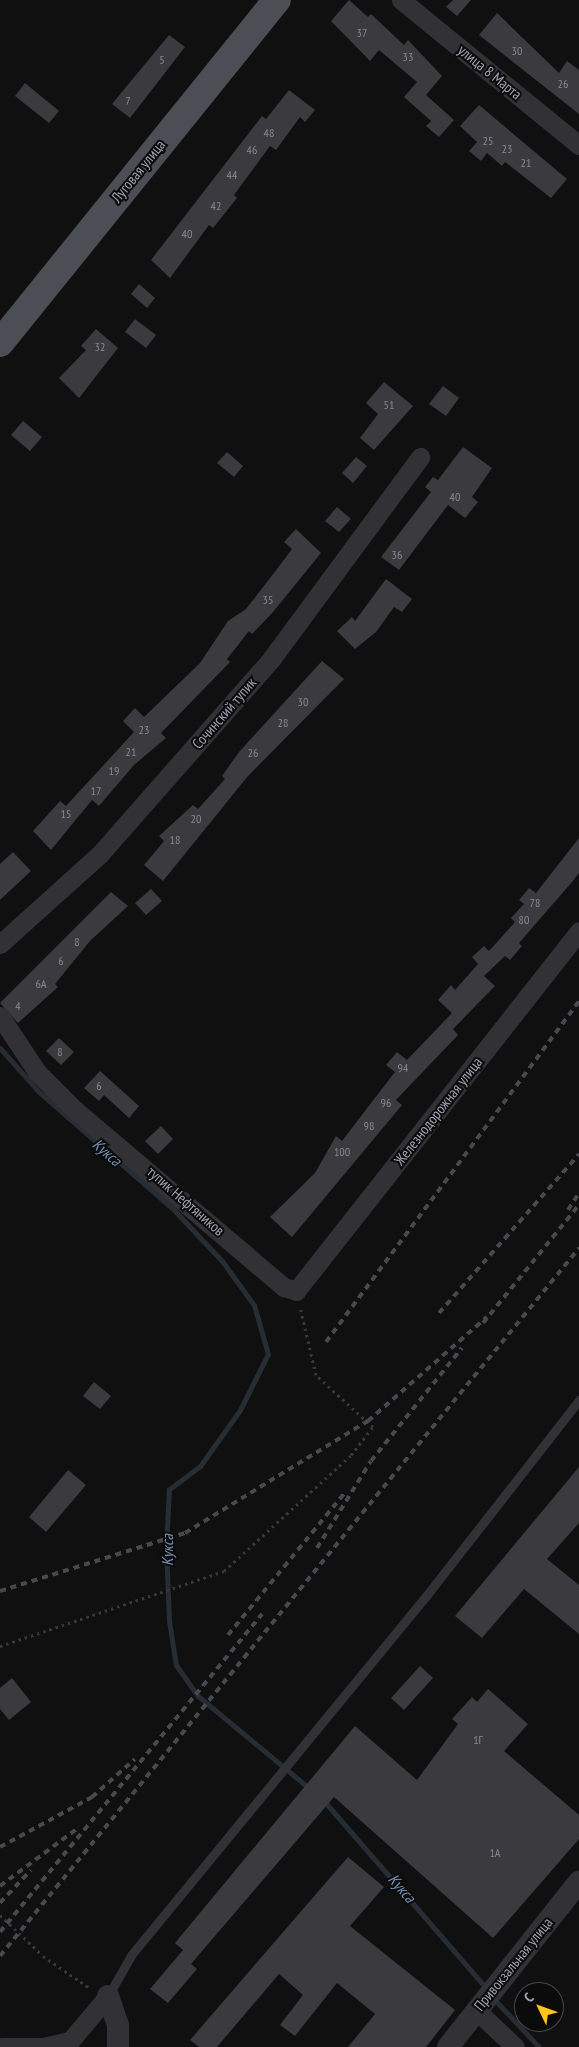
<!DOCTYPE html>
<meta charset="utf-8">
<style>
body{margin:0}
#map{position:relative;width:579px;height:2047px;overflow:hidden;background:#101011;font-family:"PT Sans Narrow",sans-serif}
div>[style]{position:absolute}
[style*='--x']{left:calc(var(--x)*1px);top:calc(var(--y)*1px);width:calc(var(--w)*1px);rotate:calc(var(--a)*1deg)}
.stream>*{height:5px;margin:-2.5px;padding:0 2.5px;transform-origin:2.5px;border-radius:2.5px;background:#262d35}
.building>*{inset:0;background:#3a3a3f}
.path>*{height:3px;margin-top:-1.5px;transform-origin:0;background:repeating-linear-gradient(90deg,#36383d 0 2.5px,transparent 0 6.5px)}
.service>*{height:9px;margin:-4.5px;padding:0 4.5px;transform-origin:4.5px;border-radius:4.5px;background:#313136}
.minor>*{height:19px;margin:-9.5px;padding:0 9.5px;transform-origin:9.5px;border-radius:9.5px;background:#313136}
.tertiary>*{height:22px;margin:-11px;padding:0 11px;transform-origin:11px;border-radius:11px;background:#313136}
.primary>*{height:28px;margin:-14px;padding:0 14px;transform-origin:14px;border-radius:14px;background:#4c4e56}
.rail>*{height:4px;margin-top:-2px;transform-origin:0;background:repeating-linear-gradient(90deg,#47494f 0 6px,transparent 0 11px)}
span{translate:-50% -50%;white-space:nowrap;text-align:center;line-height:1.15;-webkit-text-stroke:4px #0b0b0c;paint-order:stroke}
.number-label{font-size:12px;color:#868a96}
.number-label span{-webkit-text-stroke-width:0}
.street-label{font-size:15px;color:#a0a4b3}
.water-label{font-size:16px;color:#748fb1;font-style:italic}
.north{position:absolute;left:514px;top:1982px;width:50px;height:50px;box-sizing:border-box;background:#0b0b0c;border:1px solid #47484f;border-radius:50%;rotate:312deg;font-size:14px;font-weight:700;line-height:20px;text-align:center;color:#a0a4b3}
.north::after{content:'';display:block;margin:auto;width:18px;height:22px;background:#fcc41d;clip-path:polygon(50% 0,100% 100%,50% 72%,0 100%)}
</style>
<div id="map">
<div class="stream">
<div style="--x:0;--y:1048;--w:57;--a:48.5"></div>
<div style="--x:38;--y:1091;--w:181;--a:41.2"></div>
<div style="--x:174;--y:1210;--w:70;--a:46.7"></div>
<div style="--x:222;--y:1261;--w:54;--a:54"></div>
<div style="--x:254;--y:1305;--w:51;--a:74.1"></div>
<div style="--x:268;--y:1354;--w:63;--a:116.6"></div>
<div style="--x:240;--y:1410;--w:69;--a:125.5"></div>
<div style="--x:200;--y:1466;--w:39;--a:143"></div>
<div style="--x:169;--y:1489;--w:58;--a:93"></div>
<div style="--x:166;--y:1547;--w:74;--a:87.7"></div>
<div style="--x:169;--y:1621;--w:45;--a:81"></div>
<div style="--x:176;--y:1665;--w:38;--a:55"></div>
<div style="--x:198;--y:1696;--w:146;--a:39.7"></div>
<div style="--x:324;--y:1801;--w:249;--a:49.1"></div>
<div style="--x:493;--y:1998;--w:67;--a:46.8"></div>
</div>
<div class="building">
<div style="clip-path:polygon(349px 0,368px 17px,371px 14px,404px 45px,408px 40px,442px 76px,426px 95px,454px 120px,439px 137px,426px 126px,431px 121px,404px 97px,417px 82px,379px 50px,370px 61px,331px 21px)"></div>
<div style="clip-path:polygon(453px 0,471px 0,457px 16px,446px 7px)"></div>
<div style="clip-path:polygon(497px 13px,559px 73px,567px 61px,579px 70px,579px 114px,479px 35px)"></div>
<div style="clip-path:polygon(169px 35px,185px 47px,130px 118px,112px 104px)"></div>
<div style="clip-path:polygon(25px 83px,59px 111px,49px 123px,15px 96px)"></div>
<div style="clip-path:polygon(289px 90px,315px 110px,305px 122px,300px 117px,276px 150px,270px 146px,234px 195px,237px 198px,213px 228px,209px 225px,170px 278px,151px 260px,262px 116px,266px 119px)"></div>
<div style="clip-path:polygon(479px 105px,567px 179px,551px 198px,505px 162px,502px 166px,487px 153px,481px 161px,469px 151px,477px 142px,460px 126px)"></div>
<div style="clip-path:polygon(139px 284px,155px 298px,147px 308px,131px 294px)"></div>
<div style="clip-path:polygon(135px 319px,156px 335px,146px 348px,125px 332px)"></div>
<div style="clip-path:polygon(96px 329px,118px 348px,79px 398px,59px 378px,86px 350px,81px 346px)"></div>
<div style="clip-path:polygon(384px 382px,413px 406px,374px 450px,360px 438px,378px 414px,366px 403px)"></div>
<div style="clip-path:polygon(443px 386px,459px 398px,446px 416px,429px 404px)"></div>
<div style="clip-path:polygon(23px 421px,42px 437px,30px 451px,11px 435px)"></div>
<div style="clip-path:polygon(463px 447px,492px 468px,472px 497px,478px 502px,465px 518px,448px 505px,399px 570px,381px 557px,431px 492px,425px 487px,433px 477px,438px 480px)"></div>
<div style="clip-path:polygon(227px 452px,243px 466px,234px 477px,217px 463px)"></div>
<div style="clip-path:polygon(356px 457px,367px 466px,353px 483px,342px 473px)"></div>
<div style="clip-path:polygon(337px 507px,351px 519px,339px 532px,325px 521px)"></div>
<div style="clip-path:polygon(296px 529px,321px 553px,273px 612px,252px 634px,249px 631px,227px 659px,230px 662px,161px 733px,166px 738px,134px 765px,99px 806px,92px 800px,51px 850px,33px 831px,60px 801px,66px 806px,134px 732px,123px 721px,135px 708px,144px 717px,200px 663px,228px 621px,246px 609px,274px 573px,292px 549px,284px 542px)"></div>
<div style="clip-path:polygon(386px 579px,412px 599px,402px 612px,394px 607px,376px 632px,355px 649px,337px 631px,352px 617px,355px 621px)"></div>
<div style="clip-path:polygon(322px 661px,344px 679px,248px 776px,163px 881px,144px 865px,164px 841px,159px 836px,193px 805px,198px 809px,225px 779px,222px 776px,239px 752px)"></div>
<div style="clip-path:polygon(579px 838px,579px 873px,572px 882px,519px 943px,522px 946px,510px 960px,505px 956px,484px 976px,495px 986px,453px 1029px,458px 1035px,396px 1100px,402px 1105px,292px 1237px,270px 1217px,315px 1173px,336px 1136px,342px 1141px,371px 1103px,395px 1072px,386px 1065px,397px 1052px,407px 1060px,452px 1013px,438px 1000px,451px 985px,455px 990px,478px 964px,472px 957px,484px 946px,489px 951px,515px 922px,511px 918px,524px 904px,519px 900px,529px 888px,536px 893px)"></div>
<div style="clip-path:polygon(13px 852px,31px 871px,0 900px,0 864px)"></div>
<div style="clip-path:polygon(151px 889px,162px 901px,146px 915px,135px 903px)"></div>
<div style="clip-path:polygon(111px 892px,128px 906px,90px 941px,55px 984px,58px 987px,18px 1023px,0 1003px)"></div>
<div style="clip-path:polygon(59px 1038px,74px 1052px,61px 1065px,46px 1051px)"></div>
<div style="clip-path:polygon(100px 1071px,139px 1106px,129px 1118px,104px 1095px,99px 1101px,84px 1088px)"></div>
<div style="clip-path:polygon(161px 1126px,173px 1139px,158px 1154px,145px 1141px)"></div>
<div style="clip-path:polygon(94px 1382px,111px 1396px,100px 1409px,83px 1396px)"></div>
<div style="clip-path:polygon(579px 1467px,579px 1523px,547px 1559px,579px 1585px,579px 1634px,524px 1589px,482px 1638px,455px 1616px)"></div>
<div style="clip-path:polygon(68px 1470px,86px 1485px,46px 1532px,29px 1517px)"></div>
<div style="clip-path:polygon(420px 1666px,433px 1678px,404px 1710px,391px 1698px)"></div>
<div style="clip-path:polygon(12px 1678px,31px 1702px,9px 1720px,0 1709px,0 1688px)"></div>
<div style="clip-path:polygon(488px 1689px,528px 1724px,504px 1751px,579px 1815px,579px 1839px,493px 1938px,334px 1797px,191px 1964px,197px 1969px,168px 2003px,150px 1989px,183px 1950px,175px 1943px,355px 1726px,417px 1780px,458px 1724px,452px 1719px,472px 1697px,477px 1702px)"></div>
<div style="clip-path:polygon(348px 1857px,384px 1887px,350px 1926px,455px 2010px,426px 2047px,348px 2047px,375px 2014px,337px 1983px,295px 2036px,280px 2025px,303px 1995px,279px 1974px,217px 2047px,199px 2047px,190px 2040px)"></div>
</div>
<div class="path">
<div style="--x:0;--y:1646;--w:236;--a:-18.5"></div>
<div style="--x:224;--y:1571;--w:172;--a:-42.4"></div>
<div style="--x:351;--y:1455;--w:36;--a:-52"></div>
<div style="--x:373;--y:1427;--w:77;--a:-137.6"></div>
<div style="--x:316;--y:1375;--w:70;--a:-103.2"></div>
<div style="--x:0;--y:1915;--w:59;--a:43.6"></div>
<div style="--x:43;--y:1956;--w:58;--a:34.5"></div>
</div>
<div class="service">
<div style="--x:108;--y:1996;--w:48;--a:-60.3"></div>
<div style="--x:132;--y:1954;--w:463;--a:-50.6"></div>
<div style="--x:426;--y:1596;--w:249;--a:-52"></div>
</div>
<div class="minor">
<div style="--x:401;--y:0;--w:230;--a:39.2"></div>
<div style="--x:0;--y:944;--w:135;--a:-42"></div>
<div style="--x:100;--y:854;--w:261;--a:-48.7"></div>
<div style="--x:272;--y:658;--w:250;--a:-53.6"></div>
<div style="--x:0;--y:1016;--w:67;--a:56.5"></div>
<div style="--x:37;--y:1072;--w:54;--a:45"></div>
<div style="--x:75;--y:1110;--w:274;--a:40.3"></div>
<div style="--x:284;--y:1287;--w:13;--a:18"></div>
<div style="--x:296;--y:1291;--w:458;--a:-51.8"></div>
<div style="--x:475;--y:2009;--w:55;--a:43.5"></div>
<div style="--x:2;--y:2047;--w:39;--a:0"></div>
<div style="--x:43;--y:2047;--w:28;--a:-13"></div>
<div style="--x:70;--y:2041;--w:59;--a:-49.8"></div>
</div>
<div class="tertiary">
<div style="--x:108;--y:1996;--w:31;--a:71"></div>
<div style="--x:118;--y:2025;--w:22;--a:90"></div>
<div style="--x:448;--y:2047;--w:211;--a:-51.6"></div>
</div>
<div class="primary">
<div style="--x:0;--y:343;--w:441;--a:-51.1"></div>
</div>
<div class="rail">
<div style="--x:568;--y:1210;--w:20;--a:-57"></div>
<div style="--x:439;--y:1313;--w:212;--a:-48.6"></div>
<div style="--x:483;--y:1323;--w:152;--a:-50.9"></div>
<div style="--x:326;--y:1342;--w:425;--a:-53.4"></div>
<div style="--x:317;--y:1548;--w:102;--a:-58.2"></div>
<div style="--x:371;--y:1461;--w:145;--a:-51.2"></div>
<div style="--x:0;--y:1591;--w:194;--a:-17.4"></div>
<div style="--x:185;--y:1533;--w:215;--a:-31.5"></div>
<div style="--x:368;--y:1421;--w:158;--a:-41.2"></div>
<div style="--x:228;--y:1635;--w:183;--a:-50.6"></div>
<div style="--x:0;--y:1847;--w:105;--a:-28.5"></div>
<div style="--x:92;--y:1797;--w:57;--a:-41.5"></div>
<div style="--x:0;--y:1886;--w:97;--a:-36.6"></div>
<div style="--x:0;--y:1903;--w:45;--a:-46.8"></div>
<div style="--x:0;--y:1932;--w:412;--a:-50.5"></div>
<div style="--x:0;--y:1956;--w:915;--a:-50.72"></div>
</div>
<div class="number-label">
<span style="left:362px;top:33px">37</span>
<span style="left:517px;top:51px">30</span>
<span style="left:408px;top:57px">33</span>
<span style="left:162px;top:60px">5</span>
<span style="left:563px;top:84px">26</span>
<span style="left:128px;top:101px">7</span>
<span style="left:269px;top:133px">48</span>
<span style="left:488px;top:141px">25</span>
<span style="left:507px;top:149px">23</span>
<span style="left:252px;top:150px">46</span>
<span style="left:526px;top:163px">21</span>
<span style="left:232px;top:175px">44</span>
<span style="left:216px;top:206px">42</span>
<span style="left:187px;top:234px">40</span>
<span style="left:100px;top:347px">32</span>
<span style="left:389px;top:405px">51</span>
<span style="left:455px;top:497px">40</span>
<span style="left:397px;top:555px">36</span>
<span style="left:268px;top:600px">35</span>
<span style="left:303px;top:702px">30</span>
<span style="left:283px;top:723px">28</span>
<span style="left:144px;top:730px">23</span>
<span style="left:131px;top:752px">21</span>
<span style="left:253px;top:753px">26</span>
<span style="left:114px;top:771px">19</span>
<span style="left:96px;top:791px">17</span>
<span style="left:66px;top:814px">15</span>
<span style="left:196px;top:819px">20</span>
<span style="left:175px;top:840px">18</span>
<span style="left:535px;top:903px">78</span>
<span style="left:524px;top:920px">80</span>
<span style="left:77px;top:942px">8</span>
<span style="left:61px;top:961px">6</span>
<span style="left:41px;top:984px">6А</span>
<span style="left:18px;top:1006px">4</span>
<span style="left:60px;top:1052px">8</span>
<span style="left:403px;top:1068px">94</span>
<span style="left:99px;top:1086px">6</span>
<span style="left:386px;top:1103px">96</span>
<span style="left:369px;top:1126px">98</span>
<span style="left:342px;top:1152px">100</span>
<span style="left:478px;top:1740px">1Г</span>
<span style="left:495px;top:1853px">1А</span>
</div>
<div class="street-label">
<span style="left:490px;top:72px;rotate:39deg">улица 8 Марта</span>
<span style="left:138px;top:171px;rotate:-51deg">Луговая улица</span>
<span style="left:224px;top:713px;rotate:-49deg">Сочинский тупик</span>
<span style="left:438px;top:1111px;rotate:-52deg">Железнодорожная улица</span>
<span style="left:186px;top:1201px;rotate:41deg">тупик Нефтяников</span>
<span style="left:513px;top:1964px;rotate:-51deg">Привокзальная улица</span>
</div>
<div class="water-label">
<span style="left:107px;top:1152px;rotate:41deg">Кукса</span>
<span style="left:167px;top:1550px;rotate:-90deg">Кукса</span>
<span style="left:402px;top:1888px;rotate:49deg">Кукса</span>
</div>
<div class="north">С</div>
</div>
